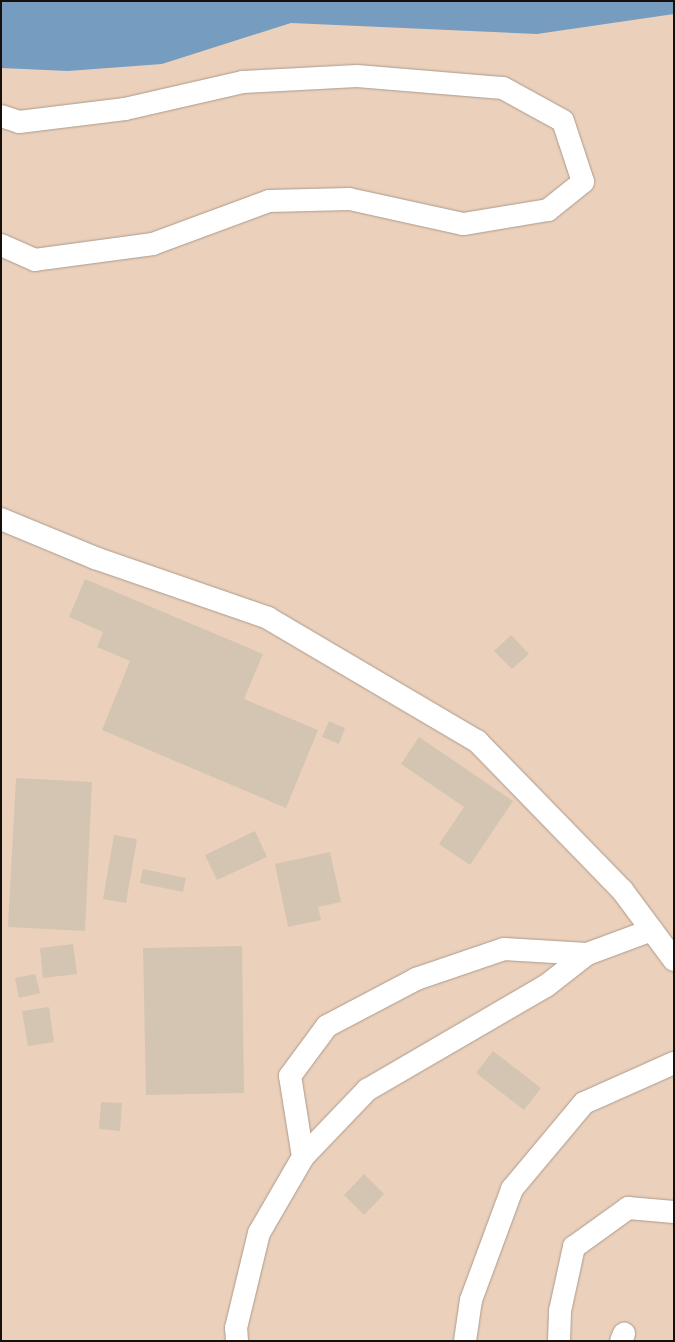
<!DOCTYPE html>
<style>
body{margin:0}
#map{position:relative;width:675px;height:1342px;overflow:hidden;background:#f2dfcf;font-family:Mulish,sans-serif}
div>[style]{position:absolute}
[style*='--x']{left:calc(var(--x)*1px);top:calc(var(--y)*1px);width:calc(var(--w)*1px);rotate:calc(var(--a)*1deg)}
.built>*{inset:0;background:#ebd1bc}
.water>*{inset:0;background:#769dc0}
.building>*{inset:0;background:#d4c4b2}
.roads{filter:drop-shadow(0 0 1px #ac9a8b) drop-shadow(0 0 1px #ac9a8b)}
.minor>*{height:22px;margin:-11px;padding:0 11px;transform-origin:11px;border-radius:11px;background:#fff}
span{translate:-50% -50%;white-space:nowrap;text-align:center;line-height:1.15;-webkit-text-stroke:3px #fdede0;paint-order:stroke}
.frame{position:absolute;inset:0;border:2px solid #160f0a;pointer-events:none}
</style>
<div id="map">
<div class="built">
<div style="clip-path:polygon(1px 1px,674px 1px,674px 1341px,1px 1341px)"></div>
</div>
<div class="water">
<div style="clip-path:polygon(1px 1px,674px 1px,674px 14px,537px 34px,291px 23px,162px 64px,68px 71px,1px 68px)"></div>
</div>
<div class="building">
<div style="clip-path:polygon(85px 579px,263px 654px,244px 699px,318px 730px,286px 808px,102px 730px,130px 661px,97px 647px,103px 632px,69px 617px)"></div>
<div style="clip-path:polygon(511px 635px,529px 654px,512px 669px,494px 651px)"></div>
<div style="clip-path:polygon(329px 721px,345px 728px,339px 744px,322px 737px)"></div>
<div style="clip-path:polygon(419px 737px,513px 801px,470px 865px,439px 844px,464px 807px,401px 764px)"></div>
<div style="clip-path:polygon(16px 778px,92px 782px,85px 931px,8px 927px)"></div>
<div style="clip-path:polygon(255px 831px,267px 857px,217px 880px,205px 855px)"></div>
<div style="clip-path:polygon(114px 835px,137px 839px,126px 903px,103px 899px)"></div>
<div style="clip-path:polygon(330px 852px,341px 902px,318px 907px,321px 920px,288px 927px,275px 864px)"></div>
<div style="clip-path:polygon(143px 869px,186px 878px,183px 892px,140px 883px)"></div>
<div style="clip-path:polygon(73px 944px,77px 974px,43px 978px,40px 948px)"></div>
<div style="clip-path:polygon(242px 946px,244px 1093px,146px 1095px,143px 948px)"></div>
<div style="clip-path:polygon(35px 974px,40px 993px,19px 998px,15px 978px)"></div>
<div style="clip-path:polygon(49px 1007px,54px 1042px,28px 1046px,22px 1011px)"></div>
<div style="clip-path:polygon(493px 1051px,541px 1088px,524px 1110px,476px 1073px)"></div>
<div style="clip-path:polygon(101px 1102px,122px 1103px,120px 1131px,99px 1129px)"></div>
<div style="clip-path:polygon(364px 1174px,384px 1194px,364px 1215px,344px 1195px)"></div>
</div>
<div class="roads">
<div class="minor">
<div style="--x:1;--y:116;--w:19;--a:18"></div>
<div style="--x:19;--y:122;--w:107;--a:-7"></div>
<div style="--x:125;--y:109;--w:121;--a:-12.9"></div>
<div style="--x:243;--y:82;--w:114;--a:-3"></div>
<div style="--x:357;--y:76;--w:146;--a:4.7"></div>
<div style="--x:503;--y:88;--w:68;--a:28.8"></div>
<div style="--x:563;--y:121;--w:64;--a:71.8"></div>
<div style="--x:583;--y:182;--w:45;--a:141.3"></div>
<div style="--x:548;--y:210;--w:86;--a:170.6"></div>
<div style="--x:463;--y:224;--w:117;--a:-167.6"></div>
<div style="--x:349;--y:199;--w:80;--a:178.6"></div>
<div style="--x:269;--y:201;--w:124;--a:159.7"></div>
<div style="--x:153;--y:244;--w:119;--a:172.3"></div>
<div style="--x:35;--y:260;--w:37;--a:-156"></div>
<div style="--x:1;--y:519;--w:102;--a:22.5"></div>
<div style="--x:95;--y:558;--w:183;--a:19.1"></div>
<div style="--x:268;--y:618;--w:243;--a:30.5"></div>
<div style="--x:477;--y:741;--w:208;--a:45.8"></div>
<div style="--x:622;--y:890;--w:87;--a:53.4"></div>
<div style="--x:303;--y:1157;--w:82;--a:-99.1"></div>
<div style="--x:290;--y:1076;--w:62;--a:-53.5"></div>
<div style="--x:327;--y:1026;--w:101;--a:-27.8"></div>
<div style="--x:416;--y:979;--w:93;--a:-18.8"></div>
<div style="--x:504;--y:949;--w:83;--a:3.4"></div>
<div style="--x:237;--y:1341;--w:13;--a:-94"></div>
<div style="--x:236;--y:1328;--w:98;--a:-76.4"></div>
<div style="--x:259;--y:1233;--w:88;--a:-59.9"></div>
<div style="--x:303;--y:1157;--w:93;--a:-46.3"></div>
<div style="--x:367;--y:1090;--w:207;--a:-30.2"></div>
<div style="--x:546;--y:986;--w:52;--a:-38"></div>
<div style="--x:587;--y:954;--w:69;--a:-20.3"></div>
<div style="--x:465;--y:1341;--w:41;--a:-81.7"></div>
<div style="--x:471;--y:1300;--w:118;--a:-69.7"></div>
<div style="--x:512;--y:1189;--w:112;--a:-50.1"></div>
<div style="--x:584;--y:1103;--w:98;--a:-24"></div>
<div style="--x:559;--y:1341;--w:30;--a:-88"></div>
<div style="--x:560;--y:1311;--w:66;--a:-77.7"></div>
<div style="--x:574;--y:1247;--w:67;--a:-35.8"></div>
<div style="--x:628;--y:1208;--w:46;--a:5"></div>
<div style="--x:621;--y:1341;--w:8;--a:-67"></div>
</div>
</div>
<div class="frame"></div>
</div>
